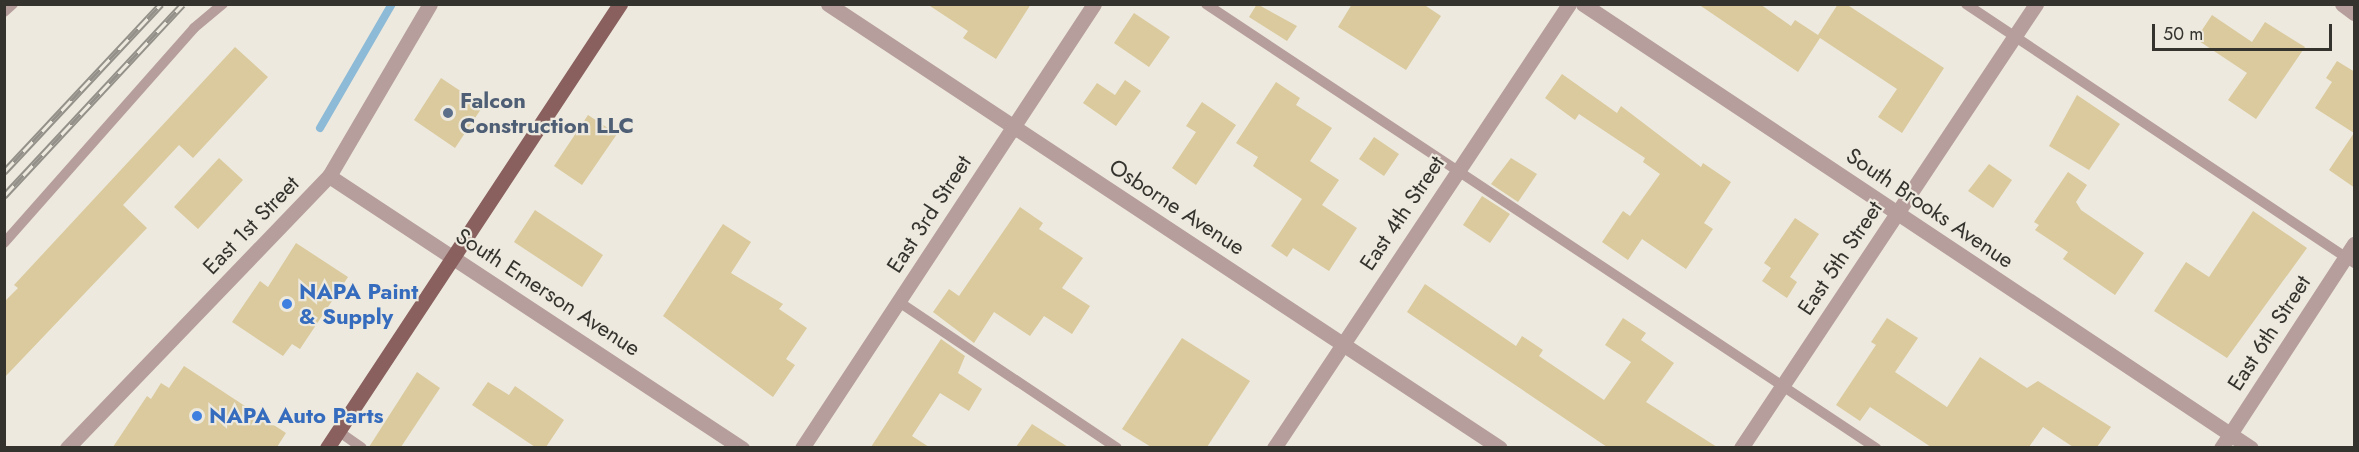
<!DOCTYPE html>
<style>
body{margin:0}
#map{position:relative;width:2359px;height:452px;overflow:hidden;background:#ede9de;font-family:Jost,sans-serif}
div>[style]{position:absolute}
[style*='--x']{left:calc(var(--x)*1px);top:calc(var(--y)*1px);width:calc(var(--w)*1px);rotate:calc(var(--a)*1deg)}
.stream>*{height:8px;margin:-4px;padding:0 4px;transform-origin:4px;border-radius:4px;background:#8dbad6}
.building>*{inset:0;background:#daca9d}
.service>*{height:10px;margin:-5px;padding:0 5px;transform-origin:5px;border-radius:5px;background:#b69e9c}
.minor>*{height:15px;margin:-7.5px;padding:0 7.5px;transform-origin:7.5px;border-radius:7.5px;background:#b69e9c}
.tertiary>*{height:15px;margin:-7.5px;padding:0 7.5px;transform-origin:7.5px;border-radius:7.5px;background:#b69e9c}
.primary>*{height:15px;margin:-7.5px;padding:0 7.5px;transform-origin:7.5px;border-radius:7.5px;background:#89605d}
.rail>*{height:7px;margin-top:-3.5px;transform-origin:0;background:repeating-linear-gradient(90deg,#ede9de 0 14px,#939189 0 28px);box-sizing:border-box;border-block:2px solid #939189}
.dots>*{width:16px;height:16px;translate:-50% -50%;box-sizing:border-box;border:3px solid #ede9de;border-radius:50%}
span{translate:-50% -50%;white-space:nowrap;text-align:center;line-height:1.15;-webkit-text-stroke:4.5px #ede9de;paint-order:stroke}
.service-label{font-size:22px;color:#4e5e75;font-weight:700}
.left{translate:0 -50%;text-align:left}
.street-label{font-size:22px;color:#34332e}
.shop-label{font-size:22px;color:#366cbe;font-weight:700}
.frame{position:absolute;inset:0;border:6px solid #34332e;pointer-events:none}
.scale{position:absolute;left:2152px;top:24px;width:180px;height:27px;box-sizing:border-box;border:3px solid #34332e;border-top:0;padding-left:8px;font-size:18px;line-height:21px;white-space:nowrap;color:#34332e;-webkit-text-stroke:4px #ede9de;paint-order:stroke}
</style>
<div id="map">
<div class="stream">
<div style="--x:320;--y:128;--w:143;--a:-59.9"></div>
</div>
<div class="building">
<div style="clip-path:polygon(927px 4px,1031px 4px,996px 59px,963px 38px,968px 31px)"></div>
<div style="clip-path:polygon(1257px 4px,1297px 26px,1287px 41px,1249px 17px)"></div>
<div style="clip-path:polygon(1352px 4px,1423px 4px,1441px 16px,1406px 70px,1338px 27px)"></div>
<div style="clip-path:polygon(1698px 4px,1760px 4px,1791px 26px,1795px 20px,1818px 35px,1838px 4px,1846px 4px,1944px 68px,1902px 133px,1878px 117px,1897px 89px,1820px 38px,1798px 72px)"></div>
<div style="clip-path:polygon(1134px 13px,1170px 37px,1149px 67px,1114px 43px)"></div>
<div style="clip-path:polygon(2212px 15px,2252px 42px,2265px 22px,2305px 47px,2256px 119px,2228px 100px,2247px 73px,2196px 39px)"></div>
<div style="clip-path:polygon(235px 47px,268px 77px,193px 158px,179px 145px,123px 205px,147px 228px,4px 378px,4px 302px,18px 288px,14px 285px)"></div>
<div style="clip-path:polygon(2337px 61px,2355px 72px,2355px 188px,2329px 170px,2354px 133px,2315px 108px,2332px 82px,2326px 78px)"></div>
<div style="clip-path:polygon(1562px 74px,1617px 113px,1621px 106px,1701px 167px,1703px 163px,1731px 182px,1704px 223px,1713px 229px,1686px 269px,1642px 239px,1628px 260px,1602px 242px,1623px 211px,1630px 216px,1660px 174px,1643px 162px,1645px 158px,1579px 114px,1575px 120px,1545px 98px)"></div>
<div style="clip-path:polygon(441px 78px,483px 106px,455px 148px,414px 120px)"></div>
<div style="clip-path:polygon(1125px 80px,1141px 91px,1116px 126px,1083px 103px,1097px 83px,1115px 95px)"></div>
<div style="clip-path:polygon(1276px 82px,1300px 98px,1296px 105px,1332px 128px,1310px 161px,1339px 180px,1322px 205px,1357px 228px,1329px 271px,1293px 248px,1287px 257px,1271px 246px,1302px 199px,1253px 166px,1258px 157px,1236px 143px)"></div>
<div style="clip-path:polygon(2077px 95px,2120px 124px,2089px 170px,2049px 146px)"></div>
<div style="clip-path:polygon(1202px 102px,1236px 125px,1196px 185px,1172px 168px,1196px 132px,1186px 126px)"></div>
<div style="clip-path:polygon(588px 115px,617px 134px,582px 185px,554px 166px)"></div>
<div style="clip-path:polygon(1374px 137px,1399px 154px,1384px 176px,1359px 159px)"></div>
<div style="clip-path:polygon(219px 158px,243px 180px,198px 229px,174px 207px)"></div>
<div style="clip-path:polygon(1511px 158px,1537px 174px,1518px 202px,1491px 184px)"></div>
<div style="clip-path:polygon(1989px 164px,2012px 180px,1993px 208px,1968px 191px)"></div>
<div style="clip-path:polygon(2068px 172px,2087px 185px,2076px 202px,2081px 210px,2144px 253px,2115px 295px,2063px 259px,2068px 252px,2035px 230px,2039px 225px,2034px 222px)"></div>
<div style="clip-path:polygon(1482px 196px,1510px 214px,1490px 243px,1463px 225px)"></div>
<div style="clip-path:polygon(1020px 207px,1043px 223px,1039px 229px,1083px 258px,1062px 288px,1090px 306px,1072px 334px,1044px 316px,1030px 336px,994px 312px,974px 343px,933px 312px,949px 289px,959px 296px)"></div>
<div style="clip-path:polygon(535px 210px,603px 255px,582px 287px,514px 242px)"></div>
<div style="clip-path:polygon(2253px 211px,2307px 248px,2227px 358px,2154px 311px,2186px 262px,2209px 277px)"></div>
<div style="clip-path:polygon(1795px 218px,1819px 234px,1790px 277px,1797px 282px,1787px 298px,1762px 281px,1771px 268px,1764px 263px)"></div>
<div style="clip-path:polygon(723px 224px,751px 242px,731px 273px,783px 304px,779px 309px,807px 328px,786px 359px,795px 365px,773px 397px,663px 316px)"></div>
<div style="clip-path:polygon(296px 243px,348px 277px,300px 349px,292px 344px,283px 356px,232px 322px,260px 281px,268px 287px)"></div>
<div style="clip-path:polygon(1425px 284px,1516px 346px,1522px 336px,1543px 350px,1539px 356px,1604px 400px,1631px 362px,1605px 345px,1623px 318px,1646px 333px,1641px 340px,1674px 363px,1646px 402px,1717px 447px,1607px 447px,1407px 312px)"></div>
<div style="clip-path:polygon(1887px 318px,1918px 338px,1895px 372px,1947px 407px,1980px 357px,2027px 388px,2038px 381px,2111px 427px,2097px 447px,2073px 447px,2043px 427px,2029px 447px,1931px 447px,1870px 407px,1860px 421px,1836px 405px,1876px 345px,1871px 342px)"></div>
<div style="clip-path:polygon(1182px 338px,1250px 381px,1207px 447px,1151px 447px,1122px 429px)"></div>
<div style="clip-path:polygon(941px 339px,965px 356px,958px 373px,982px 389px,969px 411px,940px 393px,912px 436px,929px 447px,871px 447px)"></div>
<div style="clip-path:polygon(184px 366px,286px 433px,277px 447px,113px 447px,147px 396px,151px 399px,161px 383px,169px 388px)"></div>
<div style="clip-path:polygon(417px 372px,440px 388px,401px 447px,369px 447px)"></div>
<div style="clip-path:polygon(488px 382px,509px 395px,515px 386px,564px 420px,546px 447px,535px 447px,472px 405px)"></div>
<div style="clip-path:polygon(1032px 424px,1068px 447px,1016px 447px)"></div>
</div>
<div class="service">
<div style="--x:1206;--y:4;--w:804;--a:33.53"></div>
<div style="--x:1966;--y:4;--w:467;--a:33.7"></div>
<div style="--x:4;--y:12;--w:12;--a:-42"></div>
<div style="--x:4;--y:243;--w:287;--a:-48.5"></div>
<div style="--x:194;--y:28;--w:38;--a:-40"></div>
<div style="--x:899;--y:302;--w:262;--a:33.8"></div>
<div style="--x:338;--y:431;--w:29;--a:35"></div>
</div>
<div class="minor">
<div style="--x:828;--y:4;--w:805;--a:33.45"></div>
<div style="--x:1583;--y:4;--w:802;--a:33.61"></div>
<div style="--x:2342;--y:4;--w:15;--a:37"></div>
<div style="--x:329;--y:176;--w:495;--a:33.4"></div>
<div style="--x:802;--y:448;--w:531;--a:-56.67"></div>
<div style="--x:1274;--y:448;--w:533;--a:-56.4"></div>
<div style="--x:1741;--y:448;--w:533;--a:-56.4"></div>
<div style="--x:2221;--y:448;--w:244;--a:-56.9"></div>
</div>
<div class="tertiary">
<div style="--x:67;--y:448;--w:378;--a:-46.1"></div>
<div style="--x:329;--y:176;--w:199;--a:-59.6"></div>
</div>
<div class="primary">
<div style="--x:327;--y:448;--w:532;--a:-56.58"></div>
</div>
<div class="rail">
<div style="--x:4;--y:172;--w:230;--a:-46.9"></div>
<div style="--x:4;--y:196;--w:262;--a:-47"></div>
</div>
<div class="dots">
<div style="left:448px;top:113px;background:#5c6f8a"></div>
<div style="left:287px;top:304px;background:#3f7fe0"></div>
<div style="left:197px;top:416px;background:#3f7fe0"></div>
</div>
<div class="service-label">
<span class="left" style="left:460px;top:113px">Falcon<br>Construction LLC</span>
</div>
<div class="street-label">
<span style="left:1177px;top:207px;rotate:33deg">Osborne Avenue</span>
<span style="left:1930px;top:208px;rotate:34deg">South Brooks Avenue</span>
<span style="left:1402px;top:213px;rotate:-56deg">East 4th Street</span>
<span style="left:929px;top:214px;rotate:-57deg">East 3rd Street</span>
<span style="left:251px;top:225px;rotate:-46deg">East 1st Street</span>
<span style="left:1840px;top:258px;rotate:-56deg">East 5th Street</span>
<span style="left:548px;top:292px;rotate:33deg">South Emerson Avenue</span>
<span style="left:2269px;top:333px;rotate:-57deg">East 6th Street</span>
</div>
<div class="shop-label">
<span class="left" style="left:299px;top:304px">NAPA Paint<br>&amp; Supply</span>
<span class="left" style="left:209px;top:416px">NAPA Auto Parts</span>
</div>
<div class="frame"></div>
<div class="scale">50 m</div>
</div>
